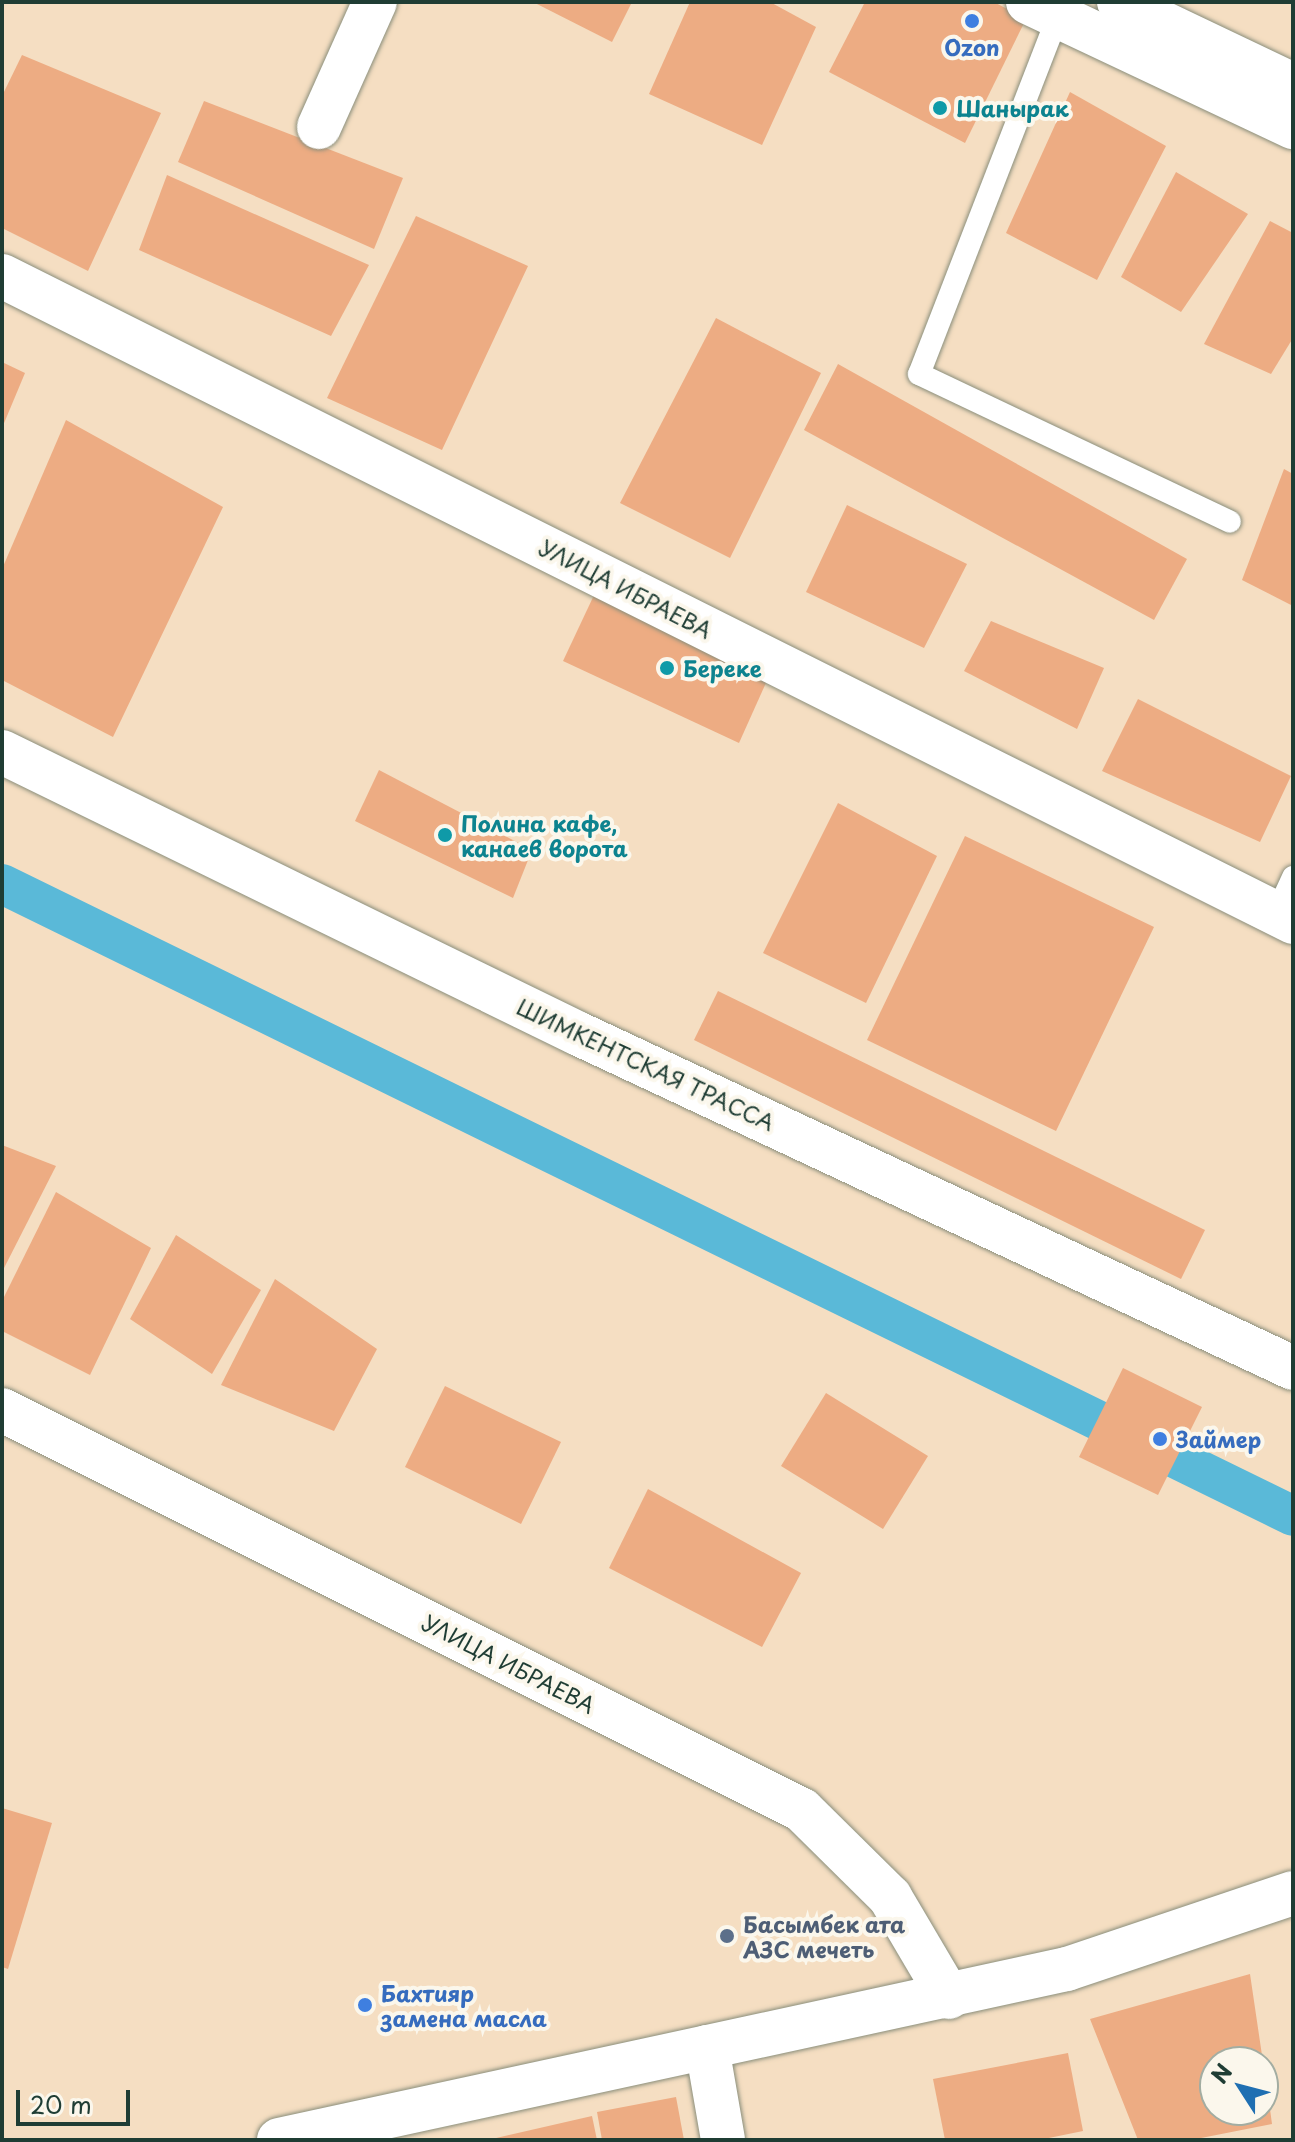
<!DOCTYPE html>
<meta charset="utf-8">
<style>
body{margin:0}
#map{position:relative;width:1295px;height:2142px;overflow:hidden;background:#f5dec2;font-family:"Playpen Sans",sans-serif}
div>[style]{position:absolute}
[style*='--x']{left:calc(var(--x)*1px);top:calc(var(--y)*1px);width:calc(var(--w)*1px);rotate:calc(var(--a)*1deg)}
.canal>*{height:40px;margin:-20px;padding:0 20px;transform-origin:20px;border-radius:20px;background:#5ab9d8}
.building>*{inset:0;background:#edac83}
.roads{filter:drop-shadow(0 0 2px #8a8e7b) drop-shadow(0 0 2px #8a8e7b)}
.service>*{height:22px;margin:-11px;padding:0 11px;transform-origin:11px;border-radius:11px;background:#fff}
.minor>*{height:44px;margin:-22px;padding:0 22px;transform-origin:22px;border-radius:22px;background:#fff}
.secondary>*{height:44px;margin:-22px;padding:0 22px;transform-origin:22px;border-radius:22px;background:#fff}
.primary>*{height:44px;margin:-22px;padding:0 22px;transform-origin:22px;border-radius:22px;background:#fff}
.dots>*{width:22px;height:22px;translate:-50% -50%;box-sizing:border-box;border:4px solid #fbf7ec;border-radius:50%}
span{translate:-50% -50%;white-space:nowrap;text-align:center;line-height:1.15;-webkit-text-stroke:8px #fbf7ec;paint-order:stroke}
.shop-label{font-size:22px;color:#366cbe;font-weight:700}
.left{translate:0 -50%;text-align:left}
.culture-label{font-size:22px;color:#0d838f;font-weight:700}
.street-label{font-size:22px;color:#1f3d34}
.service-label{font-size:22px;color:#4e5e75;font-weight:700}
.frame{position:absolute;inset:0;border:4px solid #1f3d34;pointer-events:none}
.north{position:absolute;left:1199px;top:2046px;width:80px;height:80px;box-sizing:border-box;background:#fbf7ec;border:2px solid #a3ada2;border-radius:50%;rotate:306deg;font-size:22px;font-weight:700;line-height:32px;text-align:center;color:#1f3d34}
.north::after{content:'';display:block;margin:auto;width:28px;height:36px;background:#1f6fb2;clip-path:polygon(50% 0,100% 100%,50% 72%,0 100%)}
.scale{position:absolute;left:16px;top:2090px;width:114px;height:36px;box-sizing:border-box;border:4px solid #1f3d34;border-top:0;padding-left:10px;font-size:24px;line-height:28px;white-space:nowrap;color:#1f3d34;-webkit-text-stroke:6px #fbf7ec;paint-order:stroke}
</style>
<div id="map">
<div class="canal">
<div style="--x:2;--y:884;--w:1437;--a:26.08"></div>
</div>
<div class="building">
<div style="clip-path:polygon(533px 2px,632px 2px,612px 42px)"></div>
<div style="clip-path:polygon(690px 2px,770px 2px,816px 27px,762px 145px,649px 94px)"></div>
<div style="clip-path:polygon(865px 2px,994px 2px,1026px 19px,965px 143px,829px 72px)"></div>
<div style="clip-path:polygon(22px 55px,161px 113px,88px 271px,2px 228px,2px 96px)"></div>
<div style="clip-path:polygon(1070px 92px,1166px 146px,1097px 280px,1006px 233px)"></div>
<div style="clip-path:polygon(204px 101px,403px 178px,374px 249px,178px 162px)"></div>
<div style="clip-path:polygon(1176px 172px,1248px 214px,1181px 312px,1121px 277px)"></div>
<div style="clip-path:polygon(167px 175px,369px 265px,331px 336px,139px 250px)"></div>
<div style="clip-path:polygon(416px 216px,528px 266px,442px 450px,327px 398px)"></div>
<div style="clip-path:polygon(1270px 221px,1293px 233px,1293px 338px,1271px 374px,1204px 344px)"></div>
<div style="clip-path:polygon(716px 318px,821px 373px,730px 558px,620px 503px)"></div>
<div style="clip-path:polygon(2px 362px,25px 373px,2px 428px)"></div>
<div style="clip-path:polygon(838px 364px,1187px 559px,1154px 620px,804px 430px)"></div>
<div style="clip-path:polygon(66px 420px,223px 507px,113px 737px,2px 680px,2px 569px)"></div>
<div style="clip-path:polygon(1284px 469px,1293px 474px,1293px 606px,1242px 580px)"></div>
<div style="clip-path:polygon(847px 505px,967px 564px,924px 648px,806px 592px)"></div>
<div style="clip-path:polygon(595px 593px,770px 674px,739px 743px,563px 661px)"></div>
<div style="clip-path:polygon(991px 621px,1104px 668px,1077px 729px,964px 671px)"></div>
<div style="clip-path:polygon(1138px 699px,1291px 776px,1260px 842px,1102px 771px)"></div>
<div style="clip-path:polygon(379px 770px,532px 850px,513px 898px,355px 821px)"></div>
<div style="clip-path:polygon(838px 803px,937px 856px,866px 1003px,763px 953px)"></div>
<div style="clip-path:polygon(965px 836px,1154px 927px,1056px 1131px,867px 1040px)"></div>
<div style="clip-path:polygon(718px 991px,1205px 1230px,1181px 1279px,694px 1040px)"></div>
<div style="clip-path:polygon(2px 1145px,56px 1166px,2px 1272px)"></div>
<div style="clip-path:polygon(56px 1192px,151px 1248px,90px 1375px,2px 1331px,2px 1301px)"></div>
<div style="clip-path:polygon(176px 1235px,261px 1290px,212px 1374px,130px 1319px)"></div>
<div style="clip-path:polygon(275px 1279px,377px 1349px,334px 1431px,221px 1385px)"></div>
<div style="clip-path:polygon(1123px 1368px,1202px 1407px,1158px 1495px,1079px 1457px)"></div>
<div style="clip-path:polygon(445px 1386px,561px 1442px,521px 1524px,405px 1467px)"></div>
<div style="clip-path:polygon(826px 1393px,928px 1456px,883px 1529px,781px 1466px)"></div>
<div style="clip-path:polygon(648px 1489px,801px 1573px,762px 1647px,609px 1568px)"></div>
<div style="clip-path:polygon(2px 1808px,52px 1823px,8px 1969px,2px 1967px)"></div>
<div style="clip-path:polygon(1250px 1974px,1263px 2062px,1215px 2062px,1215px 2110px,1263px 2110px,1265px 2072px,1272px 2124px,1191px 2140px,1138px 2140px,1090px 2019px)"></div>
<div style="clip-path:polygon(1068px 2053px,1083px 2131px,1039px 2140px,945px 2140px,933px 2079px)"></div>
<div style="clip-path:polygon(676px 2097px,684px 2140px,602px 2140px,597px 2112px)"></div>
<div style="clip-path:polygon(592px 2116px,597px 2140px,492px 2140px,492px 2139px)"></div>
</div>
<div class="roads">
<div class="service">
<div style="--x:1058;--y:16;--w:384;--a:111.2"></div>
<div style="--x:919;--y:374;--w:344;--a:25.4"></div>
<div style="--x:1276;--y:914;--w:41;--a:-65.3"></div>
</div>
<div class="minor">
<div style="--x:1028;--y:2;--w:293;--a:25.3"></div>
<div style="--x:1119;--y:2;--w:193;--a:25.5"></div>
<div style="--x:319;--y:127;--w:137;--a:-65.9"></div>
<div style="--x:2;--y:276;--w:1444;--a:26.58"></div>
<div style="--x:2;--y:1410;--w:894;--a:26.57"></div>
<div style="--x:802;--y:1810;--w:124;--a:44.7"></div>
<div style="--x:890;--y:1897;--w:116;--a:59.5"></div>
<div style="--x:707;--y:2047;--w:94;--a:80.2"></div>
</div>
<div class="secondary">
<div style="--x:279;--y:2140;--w:806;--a:-12.24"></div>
<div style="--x:1067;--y:1969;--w:238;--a:-18.6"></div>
</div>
<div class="primary">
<div style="--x:2;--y:752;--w:642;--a:26.05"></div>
<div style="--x:579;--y:1034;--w:788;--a:25.07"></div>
</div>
</div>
<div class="dots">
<div style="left:972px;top:21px;background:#3f7fe0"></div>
<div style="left:940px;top:108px;background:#0f9aa8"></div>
<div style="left:667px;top:668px;background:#0f9aa8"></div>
<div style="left:445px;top:835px;background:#0f9aa8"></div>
<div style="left:1160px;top:1439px;background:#3f7fe0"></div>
<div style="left:727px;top:1936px;background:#5c6f8a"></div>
<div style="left:365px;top:2005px;background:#3f7fe0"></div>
</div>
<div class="shop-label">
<span style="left:972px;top:47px">Ozon</span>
<span class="left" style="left:1176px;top:1439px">Займер</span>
<span class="left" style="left:381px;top:2005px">Бахтияр<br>замена масла</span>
</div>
<div class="culture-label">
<span class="left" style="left:956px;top:108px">Шанырак</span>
<span class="left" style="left:683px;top:668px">Береке</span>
<span class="left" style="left:461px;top:835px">Полина кафе,<br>канаев ворота</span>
</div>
<div class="street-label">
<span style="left:626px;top:588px;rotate:27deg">УЛИЦА ИБРАЕВА</span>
<span style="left:646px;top:1064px;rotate:25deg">ШИМКЕНТСКАЯ ТРАССА</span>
<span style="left:509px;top:1663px;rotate:27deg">УЛИЦА ИБРАЕВА</span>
</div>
<div class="service-label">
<span class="left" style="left:743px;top:1936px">Басымбек ата<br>АЗС мечеть</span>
</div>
<div class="frame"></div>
<div class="north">N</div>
<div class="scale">20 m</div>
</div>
